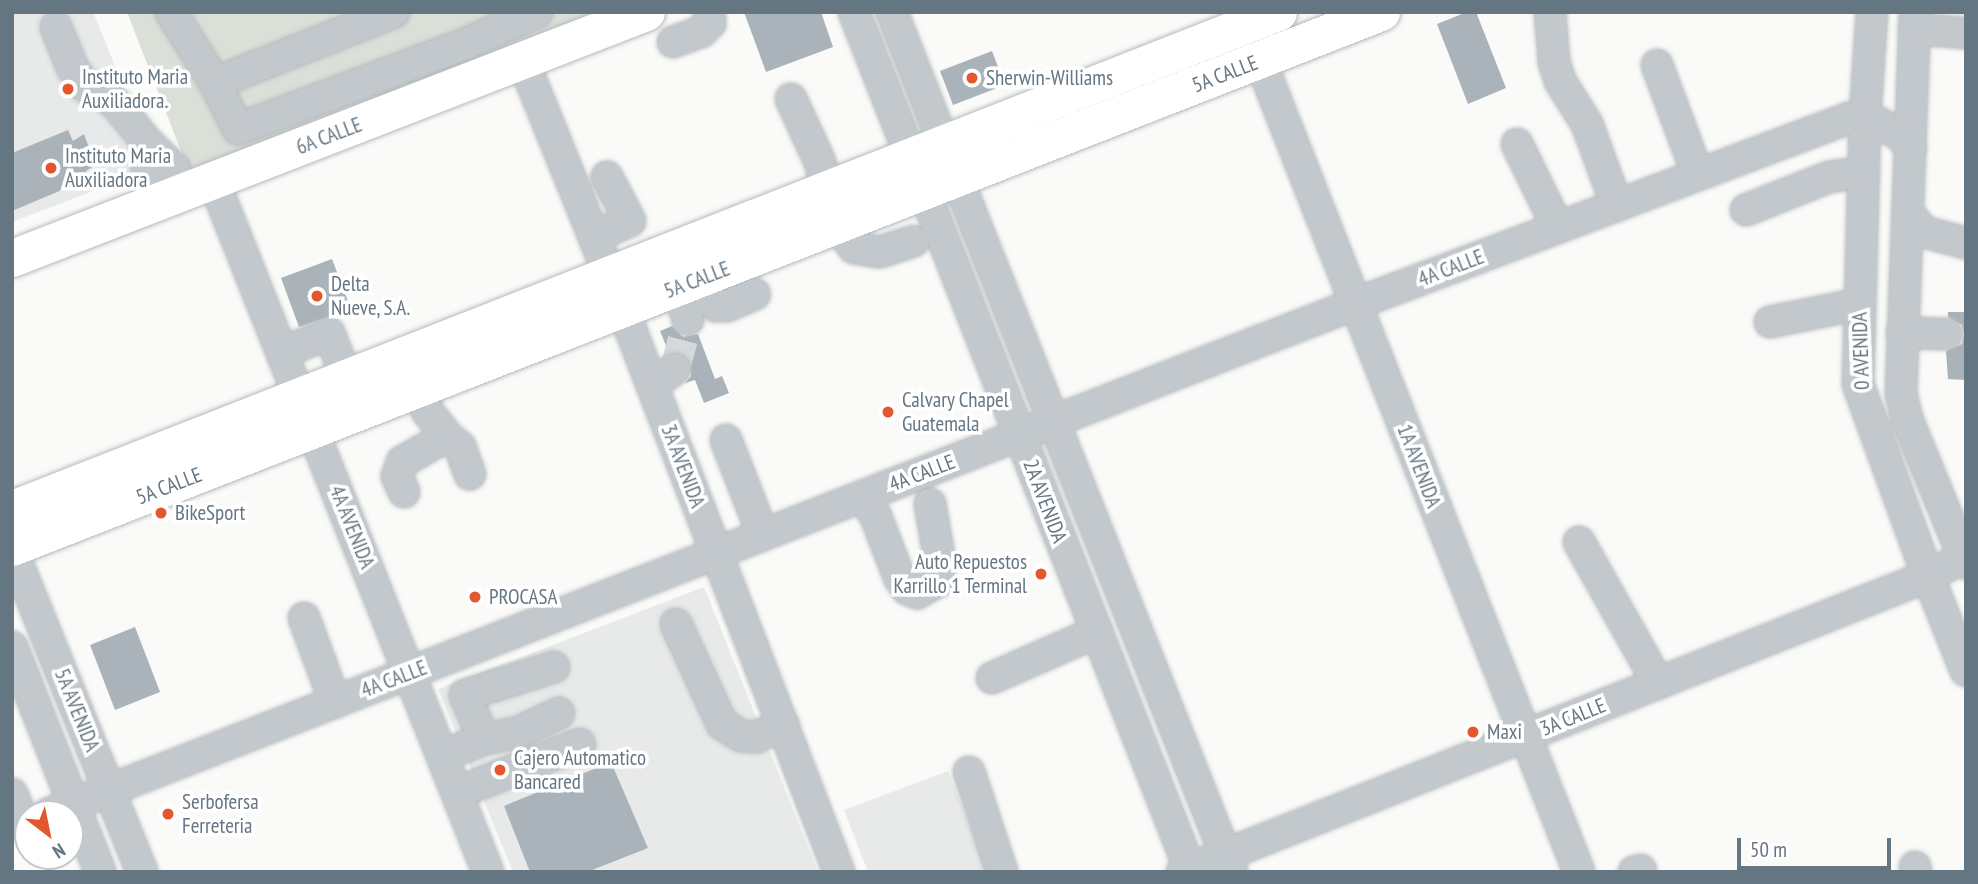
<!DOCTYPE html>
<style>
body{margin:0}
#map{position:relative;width:1978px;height:884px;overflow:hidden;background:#fafaf8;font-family:"PT Sans Narrow",sans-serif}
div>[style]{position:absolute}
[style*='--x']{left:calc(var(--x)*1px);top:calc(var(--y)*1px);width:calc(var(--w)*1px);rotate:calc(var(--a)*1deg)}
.built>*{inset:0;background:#e8e9e9}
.green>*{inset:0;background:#dadfd7}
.building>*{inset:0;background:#aab3b9}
.minor-tunnel>*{height:30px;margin-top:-15px;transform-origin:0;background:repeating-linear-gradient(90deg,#d5d9db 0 30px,transparent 0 45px)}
.roads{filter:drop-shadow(0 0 2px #b5babe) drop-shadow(0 0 2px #b5babe)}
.minor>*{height:30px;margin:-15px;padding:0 15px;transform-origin:15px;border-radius:15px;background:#c3c8cc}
.major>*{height:37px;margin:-18.5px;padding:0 18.5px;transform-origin:18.5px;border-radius:18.5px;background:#fff}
.dots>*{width:19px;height:19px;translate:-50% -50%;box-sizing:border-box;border:4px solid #fff;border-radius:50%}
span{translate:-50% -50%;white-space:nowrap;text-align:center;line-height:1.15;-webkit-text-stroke:7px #fff;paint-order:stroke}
.street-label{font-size:21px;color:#657683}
.poi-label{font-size:21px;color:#657683}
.left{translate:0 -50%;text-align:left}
.right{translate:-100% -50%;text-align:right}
.frame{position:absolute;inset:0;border:14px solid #657683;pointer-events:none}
.north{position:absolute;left:14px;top:800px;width:70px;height:70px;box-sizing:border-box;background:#fff;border:2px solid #c1c8cd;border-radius:50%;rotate:148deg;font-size:19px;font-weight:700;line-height:28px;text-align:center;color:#657683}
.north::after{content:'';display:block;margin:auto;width:24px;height:32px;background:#e4572e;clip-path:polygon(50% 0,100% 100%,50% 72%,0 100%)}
.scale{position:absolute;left:1737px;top:838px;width:154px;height:32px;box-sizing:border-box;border:4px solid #657683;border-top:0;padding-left:9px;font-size:21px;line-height:24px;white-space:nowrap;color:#657683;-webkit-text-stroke:5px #fff;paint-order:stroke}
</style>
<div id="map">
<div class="built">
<div style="clip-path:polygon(12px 12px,93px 12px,156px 167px,12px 222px)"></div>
<div style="clip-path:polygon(704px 587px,818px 872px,513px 872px,438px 689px)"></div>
<div style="clip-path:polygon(948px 771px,988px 872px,868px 872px,844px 810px)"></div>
</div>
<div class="green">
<div style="clip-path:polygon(127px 12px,607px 12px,190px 174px)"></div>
</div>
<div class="building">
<div style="clip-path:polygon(744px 12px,821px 12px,833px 47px,766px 72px)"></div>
<div style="clip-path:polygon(1467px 12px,1476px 12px,1506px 88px,1468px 104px,1437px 24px)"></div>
<div style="clip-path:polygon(992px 51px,1005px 85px,953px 105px,940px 71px)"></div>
<div style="clip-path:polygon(68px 130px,73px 141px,84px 134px,95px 165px,86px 171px,88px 179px,12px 211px,12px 153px)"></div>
<div style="clip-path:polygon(332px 259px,351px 309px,299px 327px,281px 278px)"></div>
<div style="clip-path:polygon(1948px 312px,1966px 312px,1966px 380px,1948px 379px,1946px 351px,1962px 344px,1964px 334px,1962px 325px,1948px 317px)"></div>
<div style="clip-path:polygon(672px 326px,683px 337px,698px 334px,715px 379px,722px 376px,729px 393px,704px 403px,695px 380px,685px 383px,691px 376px,690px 360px,682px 353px,669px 353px,660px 331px)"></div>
<div style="clip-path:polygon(135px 627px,160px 692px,115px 710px,90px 645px)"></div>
<div style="clip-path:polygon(611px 762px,648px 848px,587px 872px,530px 872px,504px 806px)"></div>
</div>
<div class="minor-tunnel">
<div style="--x:675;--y:369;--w:51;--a:-75.1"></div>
</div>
<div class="roads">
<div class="minor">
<div style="--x:171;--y:12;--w:84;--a:58.2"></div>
<div style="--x:394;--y:12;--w:193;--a:158.4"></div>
<div style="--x:215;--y:83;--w:51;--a:63.4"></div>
<div style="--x:238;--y:129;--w:240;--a:-20.5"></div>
<div style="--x:463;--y:45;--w:81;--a:-24"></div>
<div style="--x:854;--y:12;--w:924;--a:68.6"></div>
<div style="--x:892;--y:12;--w:143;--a:68.6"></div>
<div style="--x:1550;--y:12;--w:50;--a:85.4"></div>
<div style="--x:1554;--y:62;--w:20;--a:72"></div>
<div style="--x:1560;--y:81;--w:51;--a:57.9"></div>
<div style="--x:1587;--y:124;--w:87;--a:69.9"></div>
<div style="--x:1872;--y:12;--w:106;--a:93.8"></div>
<div style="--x:1865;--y:118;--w:266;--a:91.5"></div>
<div style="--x:1858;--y:384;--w:204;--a:70"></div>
<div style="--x:1928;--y:576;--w:102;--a:68.2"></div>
<div style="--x:1915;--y:12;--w:381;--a:92.1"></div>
<div style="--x:1901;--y:393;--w:27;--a:77"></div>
<div style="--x:1907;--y:419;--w:156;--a:67.7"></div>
<div style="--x:56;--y:27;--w:43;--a:68.2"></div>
<div style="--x:72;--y:67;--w:23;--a:56"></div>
<div style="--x:85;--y:86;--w:13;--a:18"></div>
<div style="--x:97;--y:90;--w:24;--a:36"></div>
<div style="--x:116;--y:104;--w:49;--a:50.8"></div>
<div style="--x:147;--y:142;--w:39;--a:90"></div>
<div style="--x:147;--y:181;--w:25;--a:61"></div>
<div style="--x:1914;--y:29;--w:52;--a:4.4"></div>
<div style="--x:673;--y:42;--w:30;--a:-20"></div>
<div style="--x:701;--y:32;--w:13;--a:-45"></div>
<div style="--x:710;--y:23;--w:11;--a:-95"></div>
<div style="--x:1260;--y:60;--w:872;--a:68.55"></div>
<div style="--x:523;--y:61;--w:232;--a:68"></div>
<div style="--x:610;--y:276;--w:638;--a:68.98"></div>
<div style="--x:1657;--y:65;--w:117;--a:69.6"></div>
<div style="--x:791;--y:99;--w:67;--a:65.3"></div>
<div style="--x:819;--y:160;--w:33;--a:72"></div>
<div style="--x:147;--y:142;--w:37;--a:44"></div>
<div style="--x:174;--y:168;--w:28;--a:80"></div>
<div style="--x:1517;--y:144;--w:93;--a:64"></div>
<div style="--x:957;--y:178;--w:746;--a:68.36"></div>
<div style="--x:214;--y:182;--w:742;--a:68.34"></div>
<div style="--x:1746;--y:210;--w:89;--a:-21.7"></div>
<div style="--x:1829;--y:177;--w:35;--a:-8"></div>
<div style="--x:1908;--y:213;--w:25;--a:50"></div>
<div style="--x:1924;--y:232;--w:43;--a:14.7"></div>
<div style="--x:836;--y:225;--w:29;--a:52"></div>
<div style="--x:854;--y:248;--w:26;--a:9"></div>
<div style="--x:880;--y:252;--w:35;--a:-18"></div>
<div style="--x:594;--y:237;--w:39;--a:-24"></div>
<div style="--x:630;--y:221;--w:50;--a:-117.6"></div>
<div style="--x:700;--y:280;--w:31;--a:58"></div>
<div style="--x:716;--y:306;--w:11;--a:0"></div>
<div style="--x:727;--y:306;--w:30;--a:-23"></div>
<div style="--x:679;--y:287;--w:34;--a:75"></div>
<div style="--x:1770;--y:322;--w:91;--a:-11.4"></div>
<div style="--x:1902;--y:333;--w:45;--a:1.3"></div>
<div style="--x:282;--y:353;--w:51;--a:-23.1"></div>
<div style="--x:329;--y:333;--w:48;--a:68.2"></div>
<div style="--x:652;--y:385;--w:28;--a:-35"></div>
<div style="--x:423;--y:386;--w:25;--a:81"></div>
<div style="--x:427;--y:411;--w:32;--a:51"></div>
<div style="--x:447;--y:436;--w:17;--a:40"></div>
<div style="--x:460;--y:447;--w:29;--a:70"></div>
<div style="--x:726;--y:440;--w:102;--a:68.7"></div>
<div style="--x:404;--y:492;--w:17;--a:-114"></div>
<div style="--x:397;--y:476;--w:15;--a:-70"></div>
<div style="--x:402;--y:462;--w:52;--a:-30"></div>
<div style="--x:863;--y:496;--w:25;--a:58"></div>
<div style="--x:876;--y:517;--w:64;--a:69"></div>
<div style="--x:899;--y:577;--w:14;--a:56"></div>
<div style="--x:907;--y:589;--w:11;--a:22"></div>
<div style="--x:917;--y:593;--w:25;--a:-29"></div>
<div style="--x:939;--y:581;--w:25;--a:-90"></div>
<div style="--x:939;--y:556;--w:53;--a:-99.8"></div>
<div style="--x:1579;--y:542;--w:162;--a:60.7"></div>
<div style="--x:12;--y:550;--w:347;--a:68"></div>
<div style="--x:304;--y:618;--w:90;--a:69.7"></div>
<div style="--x:676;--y:624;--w:110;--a:65.3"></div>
<div style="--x:722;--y:724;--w:22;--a:32"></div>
<div style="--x:741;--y:736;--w:15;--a:4"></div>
<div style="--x:756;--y:737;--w:30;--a:-24"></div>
<div style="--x:12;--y:647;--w:242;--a:68.6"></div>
<div style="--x:992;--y:678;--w:115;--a:-23.7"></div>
<div style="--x:484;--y:739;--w:48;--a:-113.4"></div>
<div style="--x:465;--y:695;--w:93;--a:-17.5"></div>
<div style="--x:442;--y:756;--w:45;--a:-22"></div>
<div style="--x:484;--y:739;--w:36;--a:-11"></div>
<div style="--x:519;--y:732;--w:44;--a:-25.4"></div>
<div style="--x:969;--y:772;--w:105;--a:71.7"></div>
<div style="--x:457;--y:793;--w:132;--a:-21.7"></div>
<div style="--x:12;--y:794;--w:31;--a:68"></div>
<div style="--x:48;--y:814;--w:1403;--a:-21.32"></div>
<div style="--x:1355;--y:304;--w:528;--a:-20.63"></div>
<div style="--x:1849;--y:118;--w:16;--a:0"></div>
<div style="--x:1865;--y:118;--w:15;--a:20"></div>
<div style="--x:1879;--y:123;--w:24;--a:30"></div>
<div style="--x:1900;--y:135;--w:17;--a:50"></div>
<div style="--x:1915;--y:867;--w:5;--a:79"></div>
<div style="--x:1182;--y:872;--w:803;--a:-21.64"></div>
<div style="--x:1928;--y:576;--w:38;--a:-27"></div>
<div style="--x:1634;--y:872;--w:7;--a:-16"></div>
</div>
<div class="major">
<div style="--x:12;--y:258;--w:680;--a:-21.21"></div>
<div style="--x:12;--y:509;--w:1360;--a:-21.43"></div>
<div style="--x:12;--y:547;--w:1470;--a:-21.35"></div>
</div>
</div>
<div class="dots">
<div style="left:972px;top:78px;background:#e4572e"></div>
<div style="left:68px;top:89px;background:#e4572e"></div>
<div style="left:51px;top:168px;background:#e4572e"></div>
<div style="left:317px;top:296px;background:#e4572e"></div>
<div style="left:888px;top:412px;background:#e4572e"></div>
<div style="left:161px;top:513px;background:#e4572e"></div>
<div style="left:1041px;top:574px;background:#e4572e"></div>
<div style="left:475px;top:597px;background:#e4572e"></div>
<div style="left:1473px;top:732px;background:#e4572e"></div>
<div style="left:500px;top:770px;background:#e4572e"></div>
<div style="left:168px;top:814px;background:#e4572e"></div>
</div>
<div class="street-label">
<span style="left:1225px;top:74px;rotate:-21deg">5A CALLE</span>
<span style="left:329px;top:136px;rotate:-21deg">6A CALLE</span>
<span style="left:1451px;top:268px;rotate:-21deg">4A CALLE</span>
<span style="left:697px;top:280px;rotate:-21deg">5A CALLE</span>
<span style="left:1861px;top:351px;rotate:-92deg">0 AVENIDA</span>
<span style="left:683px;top:466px;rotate:69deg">3A AVENIDA</span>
<span style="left:1419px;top:466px;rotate:69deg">1A AVENIDA</span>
<span style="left:922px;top:473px;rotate:-21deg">4A CALLE</span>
<span style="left:169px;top:486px;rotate:-21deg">5A CALLE</span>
<span style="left:1045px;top:501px;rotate:69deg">2A AVENIDA</span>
<span style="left:352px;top:527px;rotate:68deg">4A AVENIDA</span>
<span style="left:394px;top:679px;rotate:-21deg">4A CALLE</span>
<span style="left:77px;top:710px;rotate:68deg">5A AVENIDA</span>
<span style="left:1573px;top:717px;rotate:-22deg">3A CALLE</span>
</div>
<div class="poi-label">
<span class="left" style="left:82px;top:89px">Instituto Maria<br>Auxiliadora.</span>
<span class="left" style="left:986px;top:78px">Sherwin-Williams</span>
<span class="left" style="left:65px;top:168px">Instituto Maria<br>Auxiliadora</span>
<span class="left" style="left:331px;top:296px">Delta<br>Nueve, S.A.</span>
<span class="left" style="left:902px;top:412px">Calvary Chapel<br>Guatemala</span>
<span class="left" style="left:175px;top:513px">BikeSport</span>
<span class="right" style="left:1027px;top:574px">Auto Repuestos<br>Karrillo 1 Terminal</span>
<span class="left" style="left:489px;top:597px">PROCASA</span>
<span class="left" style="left:1487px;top:732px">Maxi</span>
<span class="left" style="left:514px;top:770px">Cajero Automatico<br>Bancared</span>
<span class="left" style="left:182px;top:814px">Serbofersa<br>Ferreteria</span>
</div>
<div class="frame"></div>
<div class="north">N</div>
<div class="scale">50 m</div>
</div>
